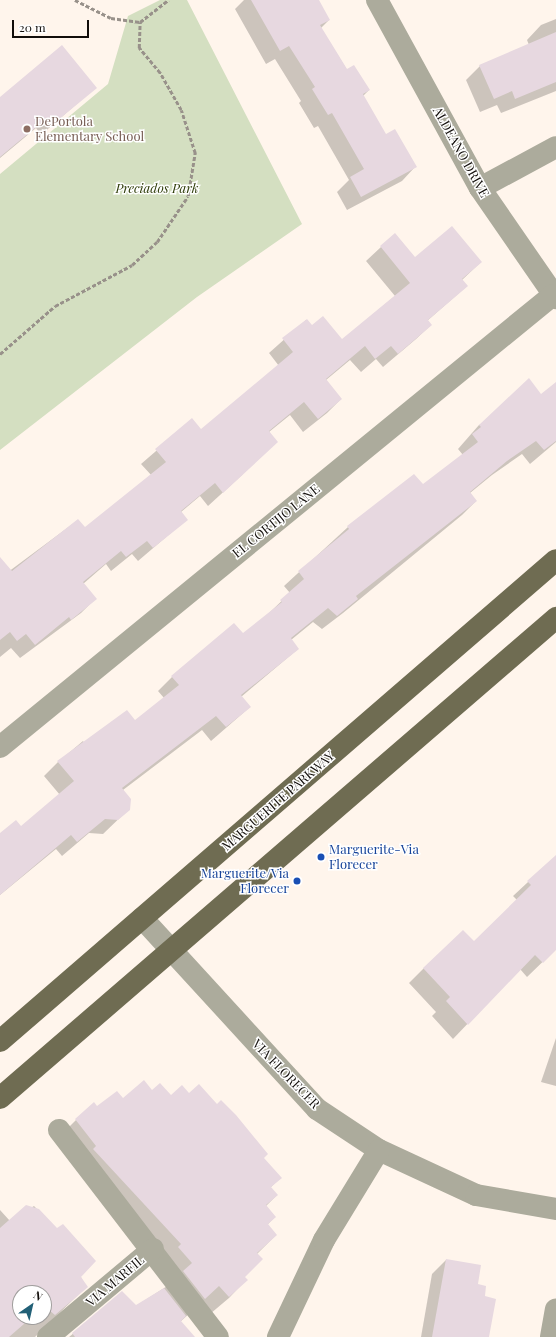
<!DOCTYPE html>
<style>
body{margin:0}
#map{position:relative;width:556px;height:1337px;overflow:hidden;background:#fff5ec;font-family:"Playfair Display",serif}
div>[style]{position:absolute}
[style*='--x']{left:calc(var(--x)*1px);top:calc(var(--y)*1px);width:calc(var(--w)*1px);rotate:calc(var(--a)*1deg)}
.green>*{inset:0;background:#d4dfc1}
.shadow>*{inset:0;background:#0003}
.building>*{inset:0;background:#e7d8e0}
.path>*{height:2.5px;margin-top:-1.25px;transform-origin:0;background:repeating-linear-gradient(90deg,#98918a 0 4px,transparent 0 6px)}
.minor>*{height:22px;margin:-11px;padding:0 11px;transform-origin:11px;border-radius:11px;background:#acab9c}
.major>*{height:22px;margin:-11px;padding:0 11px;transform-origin:11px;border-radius:11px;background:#6f6c52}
.dots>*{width:11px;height:11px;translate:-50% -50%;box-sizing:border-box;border:2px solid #fff;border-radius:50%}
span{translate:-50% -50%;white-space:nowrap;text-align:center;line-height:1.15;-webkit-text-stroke:3px #fff;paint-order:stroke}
.education-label{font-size:13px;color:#785e54}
.left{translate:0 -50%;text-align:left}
.street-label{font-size:13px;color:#110d0a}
.park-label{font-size:13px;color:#2e3c08;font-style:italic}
.transit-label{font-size:13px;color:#164399}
.right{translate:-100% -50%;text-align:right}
.north{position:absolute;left:12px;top:1285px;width:40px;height:40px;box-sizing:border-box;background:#fff;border:1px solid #a09e9d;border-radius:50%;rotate:34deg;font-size:11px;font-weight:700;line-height:16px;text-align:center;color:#110d0a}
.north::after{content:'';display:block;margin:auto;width:14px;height:18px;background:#226077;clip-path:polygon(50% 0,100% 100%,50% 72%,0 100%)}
.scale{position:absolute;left:12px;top:20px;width:77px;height:18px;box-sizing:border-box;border:2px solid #110d0a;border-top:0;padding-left:5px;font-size:12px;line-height:14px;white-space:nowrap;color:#110d0a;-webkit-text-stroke:3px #fff;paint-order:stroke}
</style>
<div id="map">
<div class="green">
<div style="clip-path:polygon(160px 0,187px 0,302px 224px,197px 297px,0 450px,0 174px,108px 84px,128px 16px)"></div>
</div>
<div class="shadow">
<div style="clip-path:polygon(244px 0,318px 0,329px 20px,321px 28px,347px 70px,369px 90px,363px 96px,385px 136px,415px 167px,402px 181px,347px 210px,337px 192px,349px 180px,318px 126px,314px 128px,299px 103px,301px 101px,275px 59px,266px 64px,235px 9px)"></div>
<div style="clip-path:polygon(556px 19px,556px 91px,501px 113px,497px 105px,480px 112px,466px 80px,480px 66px,529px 45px,527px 40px,541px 25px)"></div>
<div style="clip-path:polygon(96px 87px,41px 135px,36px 128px,0 158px,0 98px)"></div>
<div style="clip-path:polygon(395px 234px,415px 258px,481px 262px,462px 280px,467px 286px,427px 321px,431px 325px,416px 339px,383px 367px,376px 359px,361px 372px,350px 360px,326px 380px,341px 399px,327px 413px,303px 432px,290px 415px,269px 432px,242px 475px,208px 506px,200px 496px,181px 512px,186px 520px,138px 561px,132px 554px,111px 571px,106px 564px,83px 584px,95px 599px,81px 613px,20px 658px,11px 648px,0 657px,0 578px,78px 520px,85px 529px,152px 476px,141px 464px,192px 420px,201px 431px,279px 366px,269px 353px,306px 320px,312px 327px,342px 340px,395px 296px,366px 261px)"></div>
<div style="clip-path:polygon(556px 383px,556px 442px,530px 464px,522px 454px,492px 475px,470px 493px,476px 501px,462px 515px,343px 613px,322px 629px,313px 622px,291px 640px,298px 649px,241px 697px,250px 707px,211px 741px,202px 730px,123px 790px,129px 809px,103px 834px,89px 833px,62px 856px,56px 849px,0 895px,0 835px,21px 827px,60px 795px,44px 776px,58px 762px,83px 741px,85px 744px,135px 721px,164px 698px,158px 691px,172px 677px,234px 625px,242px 635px,267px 615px,290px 593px,284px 586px,348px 527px,423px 486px,463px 455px,458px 449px,479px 425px,541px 396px)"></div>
<div style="clip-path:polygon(556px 856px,556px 949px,527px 977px,520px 969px,453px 1039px,432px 1016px,436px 1012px,409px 983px,424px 968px,474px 943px,517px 900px,513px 896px)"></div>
<div style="clip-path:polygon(556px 1038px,556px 1086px,541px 1082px)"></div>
<div style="clip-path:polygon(152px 1091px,171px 1096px,188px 1094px,280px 1178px,270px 1188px,277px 1195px,266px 1206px,275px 1217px,267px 1225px,276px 1235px,257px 1254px,244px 1277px,246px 1280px,229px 1298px,210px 1314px,201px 1303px,180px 1322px,193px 1337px,69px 1337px,122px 1293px,136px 1306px,175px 1281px,58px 1138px,76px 1120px,97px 1107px)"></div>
<div style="clip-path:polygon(evenodd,34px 1206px,57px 1230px,86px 1287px,35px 1337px,0 1337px,0 1210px,10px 1221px,34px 1206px,20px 1293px,44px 1293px,44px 1317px,20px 1317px,20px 1293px)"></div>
<div style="clip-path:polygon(446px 1260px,474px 1301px,481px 1337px,421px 1337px,432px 1274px)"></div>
</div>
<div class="building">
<div style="clip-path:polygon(251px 0,319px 0,330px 20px,320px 25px,347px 69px,354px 65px,370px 90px,363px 94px,386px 134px,395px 129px,417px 167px,361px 197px,350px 177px,364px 169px,332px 113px,328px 115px,312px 89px,315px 87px,289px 46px,280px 51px)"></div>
<div style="clip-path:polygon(556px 32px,556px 82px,515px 99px,512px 91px,494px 99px,479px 65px)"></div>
<div style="clip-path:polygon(62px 45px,97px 88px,52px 125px,47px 118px,0 157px,0 97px)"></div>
<div style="clip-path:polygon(452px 226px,482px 262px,462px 279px,468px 286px,428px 320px,432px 325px,398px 354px,391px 346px,375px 359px,365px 346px,326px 379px,342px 399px,318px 419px,304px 402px,269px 431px,278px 442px,223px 493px,215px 483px,181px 511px,188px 520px,153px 548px,147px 541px,126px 557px,121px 551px,83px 582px,97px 599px,71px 620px,69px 617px,35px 645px,26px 634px,17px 641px,10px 632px,0 640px,0 557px,12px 571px,78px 519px,85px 527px,166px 462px,155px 449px,192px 418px,201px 429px,293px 352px,282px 338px,307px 319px,312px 325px,323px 316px,342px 339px,410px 283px,380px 246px,395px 233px,415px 257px)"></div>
<div style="clip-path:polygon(529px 378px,541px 394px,556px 382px,556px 441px,544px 450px,536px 441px,507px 461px,470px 492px,477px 501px,356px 596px,358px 599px,337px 616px,328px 608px,291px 638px,299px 649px,241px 695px,251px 707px,226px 727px,216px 716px,122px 788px,131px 799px,130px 810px,118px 820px,105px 819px,77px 842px,71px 835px,0 895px,0 833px,16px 820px,21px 826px,74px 781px,57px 761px,127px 710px,135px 720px,179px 685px,171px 676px,234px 623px,243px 633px,282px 602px,280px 600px,304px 579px,298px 571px,349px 529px,347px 526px,414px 474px,423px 484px,478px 442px,472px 434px,481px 427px,479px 425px)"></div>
<div style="clip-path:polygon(556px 855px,556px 950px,543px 963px,535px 955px,468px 1025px,446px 1001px,450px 997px,423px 968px,463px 930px,474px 941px,531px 885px,527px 881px)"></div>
<div style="clip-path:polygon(144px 1080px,152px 1090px,160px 1083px,171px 1095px,182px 1085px,189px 1093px,199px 1084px,217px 1104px,221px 1100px,236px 1115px,268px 1154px,264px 1158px,282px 1178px,271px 1187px,278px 1195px,266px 1205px,276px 1217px,268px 1224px,277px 1235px,257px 1253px,263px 1259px,245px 1277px,248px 1280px,229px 1297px,219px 1286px,205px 1299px,183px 1271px,192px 1263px,178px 1247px,181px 1244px,93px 1149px,96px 1146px,75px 1119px,94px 1102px,97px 1106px,117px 1091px,123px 1098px)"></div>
<div style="clip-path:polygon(26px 1205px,39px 1209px,57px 1228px,63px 1224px,96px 1261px,81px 1277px,88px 1287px,55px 1315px,44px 1306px,44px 1293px,20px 1293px,20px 1317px,32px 1317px,9px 1337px,0 1337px,0 1228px)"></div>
<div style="clip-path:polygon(446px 1259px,481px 1265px,478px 1284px,486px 1286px,485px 1296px,496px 1299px,489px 1337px,432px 1337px)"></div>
<div style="clip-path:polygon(164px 1288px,186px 1316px,181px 1321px,195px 1337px,75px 1337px,72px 1333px,122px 1291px,136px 1305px)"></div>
</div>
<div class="path">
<div style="--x:75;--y:0;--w:40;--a:26.6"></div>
<div style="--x:111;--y:18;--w:29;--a:8"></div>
<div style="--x:0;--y:354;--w:73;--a:-41.1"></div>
<div style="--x:55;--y:306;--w:87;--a:-28"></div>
<div style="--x:132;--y:265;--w:34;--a:-43"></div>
<div style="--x:157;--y:242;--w:55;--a:-56"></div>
<div style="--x:188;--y:196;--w:44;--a:-80.8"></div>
<div style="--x:195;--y:153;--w:45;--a:-108"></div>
<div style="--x:181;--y:110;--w:43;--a:-119.6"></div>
<div style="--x:160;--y:73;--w:33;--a:-130"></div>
<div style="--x:139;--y:48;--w:26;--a:-88"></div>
<div style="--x:140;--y:22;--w:36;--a:-38"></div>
</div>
<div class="minor">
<div style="--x:377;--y:0;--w:214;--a:61.3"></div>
<div style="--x:480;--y:188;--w:134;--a:55.4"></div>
<div style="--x:480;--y:188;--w:86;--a:-28.3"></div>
<div style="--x:0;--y:747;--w:714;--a:-39.26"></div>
<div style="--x:142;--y:918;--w:259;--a:47.5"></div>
<div style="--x:317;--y:1109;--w:74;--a:33.5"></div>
<div style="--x:379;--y:1150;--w:107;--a:24.9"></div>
<div style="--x:476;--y:1195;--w:81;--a:9.9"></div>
<div style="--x:59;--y:1130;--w:261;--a:52.5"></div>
<div style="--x:48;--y:1337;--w:137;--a:-40"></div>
<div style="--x:278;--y:1337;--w:107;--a:-64.6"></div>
<div style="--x:324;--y:1240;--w:105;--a:-58.6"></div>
<div style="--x:551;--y:1337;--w:28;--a:-80"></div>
</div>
<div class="major">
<div style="--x:0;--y:1041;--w:735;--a:-40.86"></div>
<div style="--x:0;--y:1098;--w:735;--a:-40.8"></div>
</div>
<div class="dots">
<div style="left:27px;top:129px;background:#8d6e63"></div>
<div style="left:321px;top:857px;background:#1a4fb4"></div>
<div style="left:297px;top:881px;background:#1a4fb4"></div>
</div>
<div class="education-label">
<span class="left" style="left:35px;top:129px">DePortola<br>Elementary School</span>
</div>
<div class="street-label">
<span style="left:461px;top:152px;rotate:61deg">ALDEANO DRIVE</span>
<span style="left:276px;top:521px;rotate:-39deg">EL CORTIJO LANE</span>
<span style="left:278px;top:801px;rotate:-41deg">MARGUERITE PARKWAY</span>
<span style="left:286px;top:1074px;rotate:46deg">VIA FLORECER</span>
<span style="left:115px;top:1281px;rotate:-40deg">VIA MARFIL</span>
</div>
<div class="park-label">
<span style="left:157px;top:188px">Preciados Park</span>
</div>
<div class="transit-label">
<span class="left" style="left:329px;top:857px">Marguerite-Via<br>Florecer</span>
<span class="right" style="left:289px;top:881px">Marguerite/Via<br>Florecer</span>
</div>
<div class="north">N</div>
<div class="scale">20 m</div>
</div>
